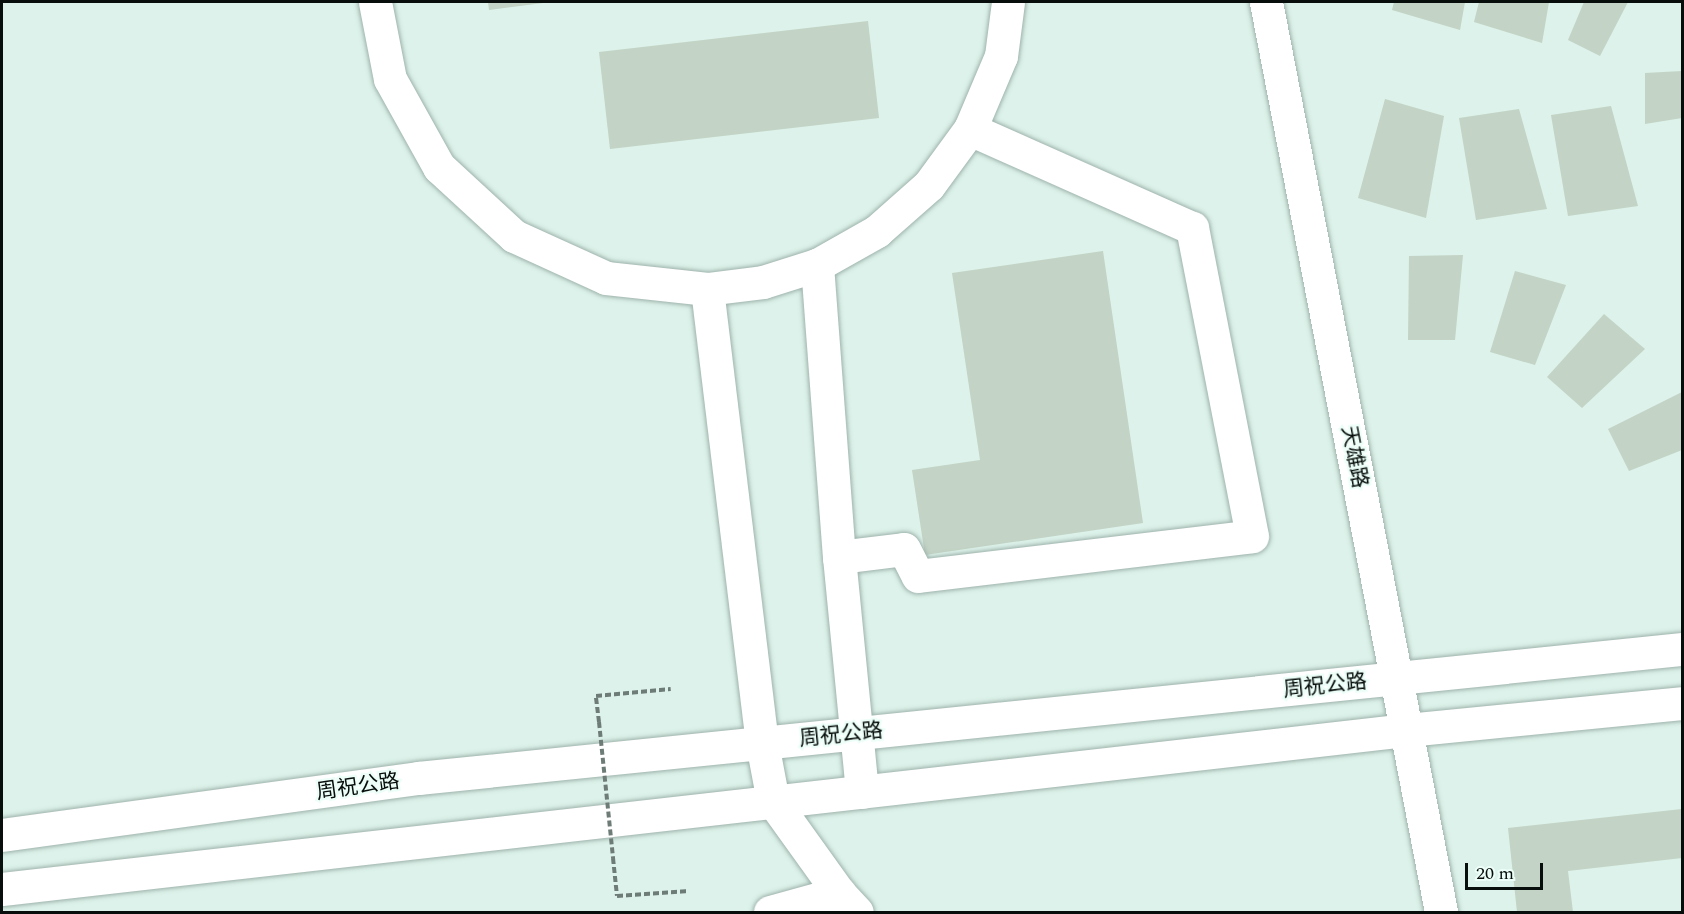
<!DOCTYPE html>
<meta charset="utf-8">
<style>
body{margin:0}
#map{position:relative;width:1684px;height:914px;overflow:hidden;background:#dcf2ea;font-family:Spectral,"Noto Sans SC",serif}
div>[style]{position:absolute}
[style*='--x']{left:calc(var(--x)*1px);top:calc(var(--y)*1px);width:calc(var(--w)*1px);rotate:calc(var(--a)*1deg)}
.building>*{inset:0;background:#c3d3c5}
.path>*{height:4px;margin-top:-2px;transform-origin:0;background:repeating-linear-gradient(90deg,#6e7c77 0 6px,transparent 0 9px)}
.roads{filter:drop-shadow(0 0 2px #9eb3ab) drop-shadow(0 0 2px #9eb3ab)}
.minor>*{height:33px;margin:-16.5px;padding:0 16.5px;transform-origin:16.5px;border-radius:16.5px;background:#fff}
.path-bridge>*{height:4px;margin-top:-2px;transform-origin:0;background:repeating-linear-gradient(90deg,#6e7c77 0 6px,transparent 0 9px)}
span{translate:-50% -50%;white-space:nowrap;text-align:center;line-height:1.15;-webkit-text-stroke:4.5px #ecfef7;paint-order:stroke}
.street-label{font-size:21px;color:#070e0b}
.frame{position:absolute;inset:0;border:3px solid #070e0b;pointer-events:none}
.scale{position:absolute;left:1465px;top:863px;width:78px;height:27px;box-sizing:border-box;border:3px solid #070e0b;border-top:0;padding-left:8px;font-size:18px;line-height:21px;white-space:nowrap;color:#070e0b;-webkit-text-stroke:4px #ecfef7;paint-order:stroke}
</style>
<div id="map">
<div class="building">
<div style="clip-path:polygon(488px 2px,543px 2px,543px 3px,489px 10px)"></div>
<div style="clip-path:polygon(1394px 2px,1465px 2px,1460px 30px,1392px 10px)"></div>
<div style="clip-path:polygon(1479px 2px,1549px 2px,1542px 43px,1474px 22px)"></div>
<div style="clip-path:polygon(1584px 2px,1628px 2px,1600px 56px,1568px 40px)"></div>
<div style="clip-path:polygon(868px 21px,879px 118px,610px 149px,599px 52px)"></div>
<div style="clip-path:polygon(1682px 71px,1682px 118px,1645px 124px,1645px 73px)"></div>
<div style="clip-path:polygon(1385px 99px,1444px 116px,1426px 218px,1358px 198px)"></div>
<div style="clip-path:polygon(1611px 106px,1638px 206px,1568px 216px,1551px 115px)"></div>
<div style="clip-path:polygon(1519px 109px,1547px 209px,1476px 220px,1459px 118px)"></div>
<div style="clip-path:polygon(1103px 251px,1143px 523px,925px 555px,912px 470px,980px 460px,952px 273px)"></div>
<div style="clip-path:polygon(1463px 255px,1455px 340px,1408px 340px,1409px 256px)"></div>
<div style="clip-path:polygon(1515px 271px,1566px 285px,1535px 365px,1490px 352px)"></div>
<div style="clip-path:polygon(1604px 314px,1645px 349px,1582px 408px,1547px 377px)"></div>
<div style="clip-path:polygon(1682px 392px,1682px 450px,1629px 471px,1608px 429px)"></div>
<div style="clip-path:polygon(1682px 809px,1682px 858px,1568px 871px,1573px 912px,1517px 912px,1508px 828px)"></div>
</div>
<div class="path">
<div style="--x:599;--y:722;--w:26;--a:-97"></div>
<div style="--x:596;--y:696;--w:75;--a:-5.3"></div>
<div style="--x:613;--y:858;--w:38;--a:84"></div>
<div style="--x:617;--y:896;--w:72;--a:-4"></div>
</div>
<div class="roads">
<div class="minor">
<div style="--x:375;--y:2;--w:78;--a:79"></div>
<div style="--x:390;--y:79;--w:101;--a:60.9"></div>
<div style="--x:439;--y:167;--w:102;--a:42.6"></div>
<div style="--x:514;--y:236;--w:101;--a:24.5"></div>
<div style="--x:606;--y:278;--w:102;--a:6.2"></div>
<div style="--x:707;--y:289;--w:56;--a:-7.1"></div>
<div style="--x:763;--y:282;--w:57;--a:-17.5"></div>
<div style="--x:817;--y:265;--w:69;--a:-29.5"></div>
<div style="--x:877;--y:231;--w:69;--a:-41.5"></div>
<div style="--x:929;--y:185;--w:69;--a:-53.8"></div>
<div style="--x:970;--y:129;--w:79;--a:-67"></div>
<div style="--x:1001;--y:56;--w:54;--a:-82.6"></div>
<div style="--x:1266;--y:2;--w:927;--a:79.11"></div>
<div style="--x:817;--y:265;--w:293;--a:85.7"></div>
<div style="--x:839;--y:557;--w:236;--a:84.4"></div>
<div style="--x:707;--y:289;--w:457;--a:83.1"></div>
<div style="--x:762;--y:743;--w:59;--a:79.3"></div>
<div style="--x:773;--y:801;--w:113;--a:54.3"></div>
<div style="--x:839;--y:893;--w:26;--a:47"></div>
<div style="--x:839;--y:557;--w:65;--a:-7"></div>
<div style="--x:904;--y:549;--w:30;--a:63"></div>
<div style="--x:918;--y:576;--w:336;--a:-6.8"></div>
<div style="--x:1252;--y:536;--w:314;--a:-101"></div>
<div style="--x:1192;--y:228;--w:243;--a:-156"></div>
<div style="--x:2;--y:835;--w:420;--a:-7.8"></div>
<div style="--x:418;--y:778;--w:1271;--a:-5.83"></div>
<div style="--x:2;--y:889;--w:1414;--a:-6.46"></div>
<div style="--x:1407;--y:730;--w:276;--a:-5.6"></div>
<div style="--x:770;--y:912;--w:72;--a:-15.4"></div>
</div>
</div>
<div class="path-bridge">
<div style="--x:599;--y:722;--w:137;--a:84.1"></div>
</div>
<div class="street-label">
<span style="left:1354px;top:457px;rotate:79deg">天雄路</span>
<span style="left:1325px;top:686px;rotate:-6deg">周祝公路</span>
<span style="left:841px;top:735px;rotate:-6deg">周祝公路</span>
<span style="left:358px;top:787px;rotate:-8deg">周祝公路</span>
</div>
<div class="frame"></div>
<div class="scale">20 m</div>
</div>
